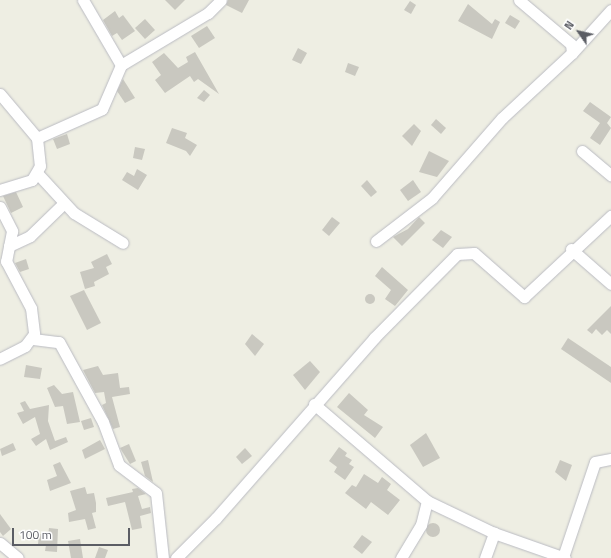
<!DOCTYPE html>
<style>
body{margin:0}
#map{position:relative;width:611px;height:558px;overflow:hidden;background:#eeeee3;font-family:"Titillium Web",sans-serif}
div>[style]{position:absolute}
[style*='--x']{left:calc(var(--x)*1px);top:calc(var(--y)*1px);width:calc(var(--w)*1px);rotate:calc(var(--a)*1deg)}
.building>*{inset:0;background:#c9c8c0}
.round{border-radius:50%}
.roads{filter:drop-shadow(0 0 1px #babbc2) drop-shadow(0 0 1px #babbc2)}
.minor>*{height:11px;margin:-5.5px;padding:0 5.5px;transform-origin:5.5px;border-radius:5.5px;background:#fff}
span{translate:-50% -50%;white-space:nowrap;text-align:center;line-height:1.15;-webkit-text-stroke:3px #fff;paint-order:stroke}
.north{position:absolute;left:559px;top:12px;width:40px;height:40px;-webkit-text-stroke:3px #fff;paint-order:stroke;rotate:304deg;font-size:11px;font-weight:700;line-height:16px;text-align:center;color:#5b5d64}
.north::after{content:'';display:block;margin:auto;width:14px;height:18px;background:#5b5d64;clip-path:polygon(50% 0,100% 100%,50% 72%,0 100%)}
.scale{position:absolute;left:12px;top:528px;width:118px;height:18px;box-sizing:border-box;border:2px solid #5b5d64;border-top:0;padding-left:5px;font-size:12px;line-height:14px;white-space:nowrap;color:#5b5d64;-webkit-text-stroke:3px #fff;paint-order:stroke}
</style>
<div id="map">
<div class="building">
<div style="clip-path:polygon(165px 0,185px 0,175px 10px)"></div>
<div style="clip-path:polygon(228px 0,249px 0,242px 13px,226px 5px)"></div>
<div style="clip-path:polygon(410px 1px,416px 5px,411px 14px,404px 10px)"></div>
<div style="clip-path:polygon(468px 4px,492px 24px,495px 19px,500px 22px,492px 39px,458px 21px)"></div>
<div style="clip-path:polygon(115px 11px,119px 18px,123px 15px,135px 31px,122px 40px,117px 33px,112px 36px,103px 20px)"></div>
<div style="clip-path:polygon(510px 15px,520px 21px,515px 29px,505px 23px)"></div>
<div style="clip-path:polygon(145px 19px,155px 30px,145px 39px,135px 28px)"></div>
<div style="clip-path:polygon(207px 26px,215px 38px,199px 48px,191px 36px)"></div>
<div style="clip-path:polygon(298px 48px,307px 53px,301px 64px,292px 60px)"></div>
<div style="clip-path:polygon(195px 52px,219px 94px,198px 79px,194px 82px,190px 76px,165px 93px,155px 80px,161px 75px,152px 62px,164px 53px,178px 68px,188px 62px,186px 57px)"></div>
<div style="clip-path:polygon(348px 63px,359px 67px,355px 76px,345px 72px)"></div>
<div style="clip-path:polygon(123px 79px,135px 98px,125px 103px,117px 91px)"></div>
<div style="clip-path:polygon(204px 90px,210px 95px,204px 102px,197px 98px)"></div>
<div style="clip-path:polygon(590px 102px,611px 117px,607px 123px,611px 128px,600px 145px,590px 138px,600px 123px,583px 111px)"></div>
<div style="clip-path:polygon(436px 119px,446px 128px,441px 134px,431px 125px)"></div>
<div style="clip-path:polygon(414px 124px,421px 131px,412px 146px,402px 136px)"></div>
<div style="clip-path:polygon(172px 128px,187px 133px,185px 138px,197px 145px,190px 156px,186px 151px,166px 143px)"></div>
<div style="clip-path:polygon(67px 134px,70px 144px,57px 149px,53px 139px)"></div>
<div style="clip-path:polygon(135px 147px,145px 149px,142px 160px,133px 158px)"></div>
<div style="clip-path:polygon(429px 151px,449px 161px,437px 177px,419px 172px)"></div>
<div style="clip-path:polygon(137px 169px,147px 175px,138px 190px,122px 180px,127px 172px,134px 176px)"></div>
<div style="clip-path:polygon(367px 180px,377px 192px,371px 197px,361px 186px)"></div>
<div style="clip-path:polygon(413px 180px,421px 192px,408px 201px,400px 190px)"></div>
<div style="clip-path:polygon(16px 192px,23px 207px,11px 213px,3px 196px)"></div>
<div style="clip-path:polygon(332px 217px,340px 223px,329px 236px,322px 230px)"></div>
<div style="clip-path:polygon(419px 217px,425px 223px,402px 246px,393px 237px,408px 229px)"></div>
<div style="clip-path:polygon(441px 230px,452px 237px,443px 248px,432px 240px)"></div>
<div style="clip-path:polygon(107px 254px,112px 264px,106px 267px,109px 274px,94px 282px,95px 286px,85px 289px,80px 272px,94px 268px,91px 262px)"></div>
<div style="clip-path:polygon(26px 259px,29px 269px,20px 272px,15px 263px)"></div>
<div style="clip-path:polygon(382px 267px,408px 290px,395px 306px,385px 299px,391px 290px,375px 276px)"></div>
<div style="clip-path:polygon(84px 290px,101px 323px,87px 330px,70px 296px)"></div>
<div class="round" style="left:365px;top:294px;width:10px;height:10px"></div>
<div style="clip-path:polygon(611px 306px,611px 334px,607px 330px,602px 335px,596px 329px,592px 334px,587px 330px)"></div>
<div style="clip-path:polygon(252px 334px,264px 344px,255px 356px,245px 344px)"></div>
<div style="clip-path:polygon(568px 338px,611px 367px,611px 383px,561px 349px)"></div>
<div style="clip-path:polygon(310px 361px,320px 372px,305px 390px,293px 375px)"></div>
<div style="clip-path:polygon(26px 365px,42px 368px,40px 379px,24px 377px)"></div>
<div style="clip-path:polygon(98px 366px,103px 375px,118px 373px,120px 388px,129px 387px,130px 394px,112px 397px,120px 427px,113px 429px,102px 405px,106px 403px,104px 392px,95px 393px,83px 370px)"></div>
<div style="clip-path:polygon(54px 385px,62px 394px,73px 392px,80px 422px,67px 424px,63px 406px,55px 407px,47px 388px)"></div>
<div style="clip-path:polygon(349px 393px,368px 410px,364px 415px,383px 427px,375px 438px,337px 407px)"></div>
<div style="clip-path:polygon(25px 401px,30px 409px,49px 405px,48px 421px,55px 441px,66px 437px,68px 442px,50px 450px,46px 439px,36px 446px,31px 439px,40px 434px,35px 417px,23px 424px,17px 413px,24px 411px,20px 403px)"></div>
<div style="clip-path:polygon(91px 418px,94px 427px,84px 430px,81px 421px)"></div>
<div style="clip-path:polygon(426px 433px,440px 458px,423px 467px,410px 445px)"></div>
<div style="clip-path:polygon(100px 440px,105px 449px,85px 459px,82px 450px)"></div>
<div style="clip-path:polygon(13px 443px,16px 450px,2px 456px,0 449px)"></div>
<div style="clip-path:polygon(129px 444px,136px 461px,130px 464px,120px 448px)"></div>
<div style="clip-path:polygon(339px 447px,347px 453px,345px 456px,352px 460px,349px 464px,354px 467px,345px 480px,334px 472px,337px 467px,329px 461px)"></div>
<div style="clip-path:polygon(245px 448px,252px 456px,242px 464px,236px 457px)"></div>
<div style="clip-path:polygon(148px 460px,153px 482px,145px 476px,141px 462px)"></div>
<div style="clip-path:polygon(560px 460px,572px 465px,566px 481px,555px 472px)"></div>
<div style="clip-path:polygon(60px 462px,71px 483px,50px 491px,47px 480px,57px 476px,53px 465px)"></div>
<div style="clip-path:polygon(364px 474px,378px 483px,382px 477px,391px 484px,387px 490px,400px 500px,388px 515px,371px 502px,366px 509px,345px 493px,352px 485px,356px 487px)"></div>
<div style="clip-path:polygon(85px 487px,87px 494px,94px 493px,96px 503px,96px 512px,92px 513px,96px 528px,88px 530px,85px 519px,69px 522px,68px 513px,76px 510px,70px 491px)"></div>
<div style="clip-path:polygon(138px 488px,146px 494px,138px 496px,142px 509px,150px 507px,151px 513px,140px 516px,142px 528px,132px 530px,125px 502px,108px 506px,106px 498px,133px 492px,132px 489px)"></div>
<div style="clip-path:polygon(0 514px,11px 529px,3px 536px,0 532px)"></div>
<div class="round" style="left:426px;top:523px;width:14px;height:14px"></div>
<div style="clip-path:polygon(49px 528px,58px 529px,57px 552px,45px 551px,46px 545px,38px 544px,39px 534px,48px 535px)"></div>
<div style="clip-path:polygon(362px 535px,372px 542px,362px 554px,353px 547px)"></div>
<div style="clip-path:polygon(80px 539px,83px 558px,71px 558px,68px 541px)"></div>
<div style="clip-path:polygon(99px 547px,108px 550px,105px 558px,95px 558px)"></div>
</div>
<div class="roads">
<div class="minor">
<div style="--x:83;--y:0;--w:75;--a:59.7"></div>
<div style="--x:572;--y:53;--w:58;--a:-47.8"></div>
<div style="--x:0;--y:94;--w:57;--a:49.9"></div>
<div style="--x:37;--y:138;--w:28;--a:84"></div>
<div style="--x:40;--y:166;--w:16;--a:120"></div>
<div style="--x:32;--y:180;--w:34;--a:163"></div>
<div style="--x:37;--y:138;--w:71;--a:-24"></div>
<div style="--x:102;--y:109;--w:48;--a:-66.6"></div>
<div style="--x:121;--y:65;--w:101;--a:-30.9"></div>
<div style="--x:208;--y:13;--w:18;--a:-45"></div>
<div style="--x:582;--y:151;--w:38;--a:40"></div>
<div style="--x:38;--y:174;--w:53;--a:47.3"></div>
<div style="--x:74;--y:213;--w:57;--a:31.5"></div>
<div style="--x:0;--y:207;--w:27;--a:63"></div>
<div style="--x:12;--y:231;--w:31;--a:101"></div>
<div style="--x:6;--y:261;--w:53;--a:62"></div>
<div style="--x:31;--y:308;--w:26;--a:83"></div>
<div style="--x:34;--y:334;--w:15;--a:127"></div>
<div style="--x:25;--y:346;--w:28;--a:153"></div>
<div style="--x:376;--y:241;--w:71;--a:-37.5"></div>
<div style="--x:432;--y:198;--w:106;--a:-48.8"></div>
<div style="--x:502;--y:118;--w:96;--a:-42.9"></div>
<div style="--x:572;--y:53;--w:9;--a:-96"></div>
<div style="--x:571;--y:44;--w:68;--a:-139.8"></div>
<div style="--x:9;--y:246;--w:23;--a:-25"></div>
<div style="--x:30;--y:236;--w:47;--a:-44.1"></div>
<div style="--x:571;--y:249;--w:53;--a:41.2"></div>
<div style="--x:33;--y:339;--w:26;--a:7"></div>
<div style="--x:59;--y:342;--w:91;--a:61.2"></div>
<div style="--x:103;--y:422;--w:46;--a:69.6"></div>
<div style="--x:119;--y:465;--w:46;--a:37.1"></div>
<div style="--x:156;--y:493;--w:65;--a:83.9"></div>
<div style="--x:314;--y:404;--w:149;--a:40.6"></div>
<div style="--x:427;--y:501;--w:74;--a:25.5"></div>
<div style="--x:494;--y:533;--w:75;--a:19.4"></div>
<div style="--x:0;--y:543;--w:23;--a:40"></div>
<div style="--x:563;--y:557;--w:100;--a:-71.4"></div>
<div style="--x:595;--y:462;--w:16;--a:-11"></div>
<div style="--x:176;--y:558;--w:57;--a:-45"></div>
<div style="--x:216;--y:518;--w:240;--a:-48.7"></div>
<div style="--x:374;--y:338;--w:118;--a:-45.3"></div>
<div style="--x:457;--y:254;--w:17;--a:-3"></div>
<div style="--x:474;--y:253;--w:67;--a:41.3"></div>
<div style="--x:524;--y:297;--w:119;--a:-43"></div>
<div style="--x:401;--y:558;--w:39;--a:-59"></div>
<div style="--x:421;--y:525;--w:25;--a:-76"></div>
<div style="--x:485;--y:558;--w:27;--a:-70"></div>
</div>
</div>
<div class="north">N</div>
<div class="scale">100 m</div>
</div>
